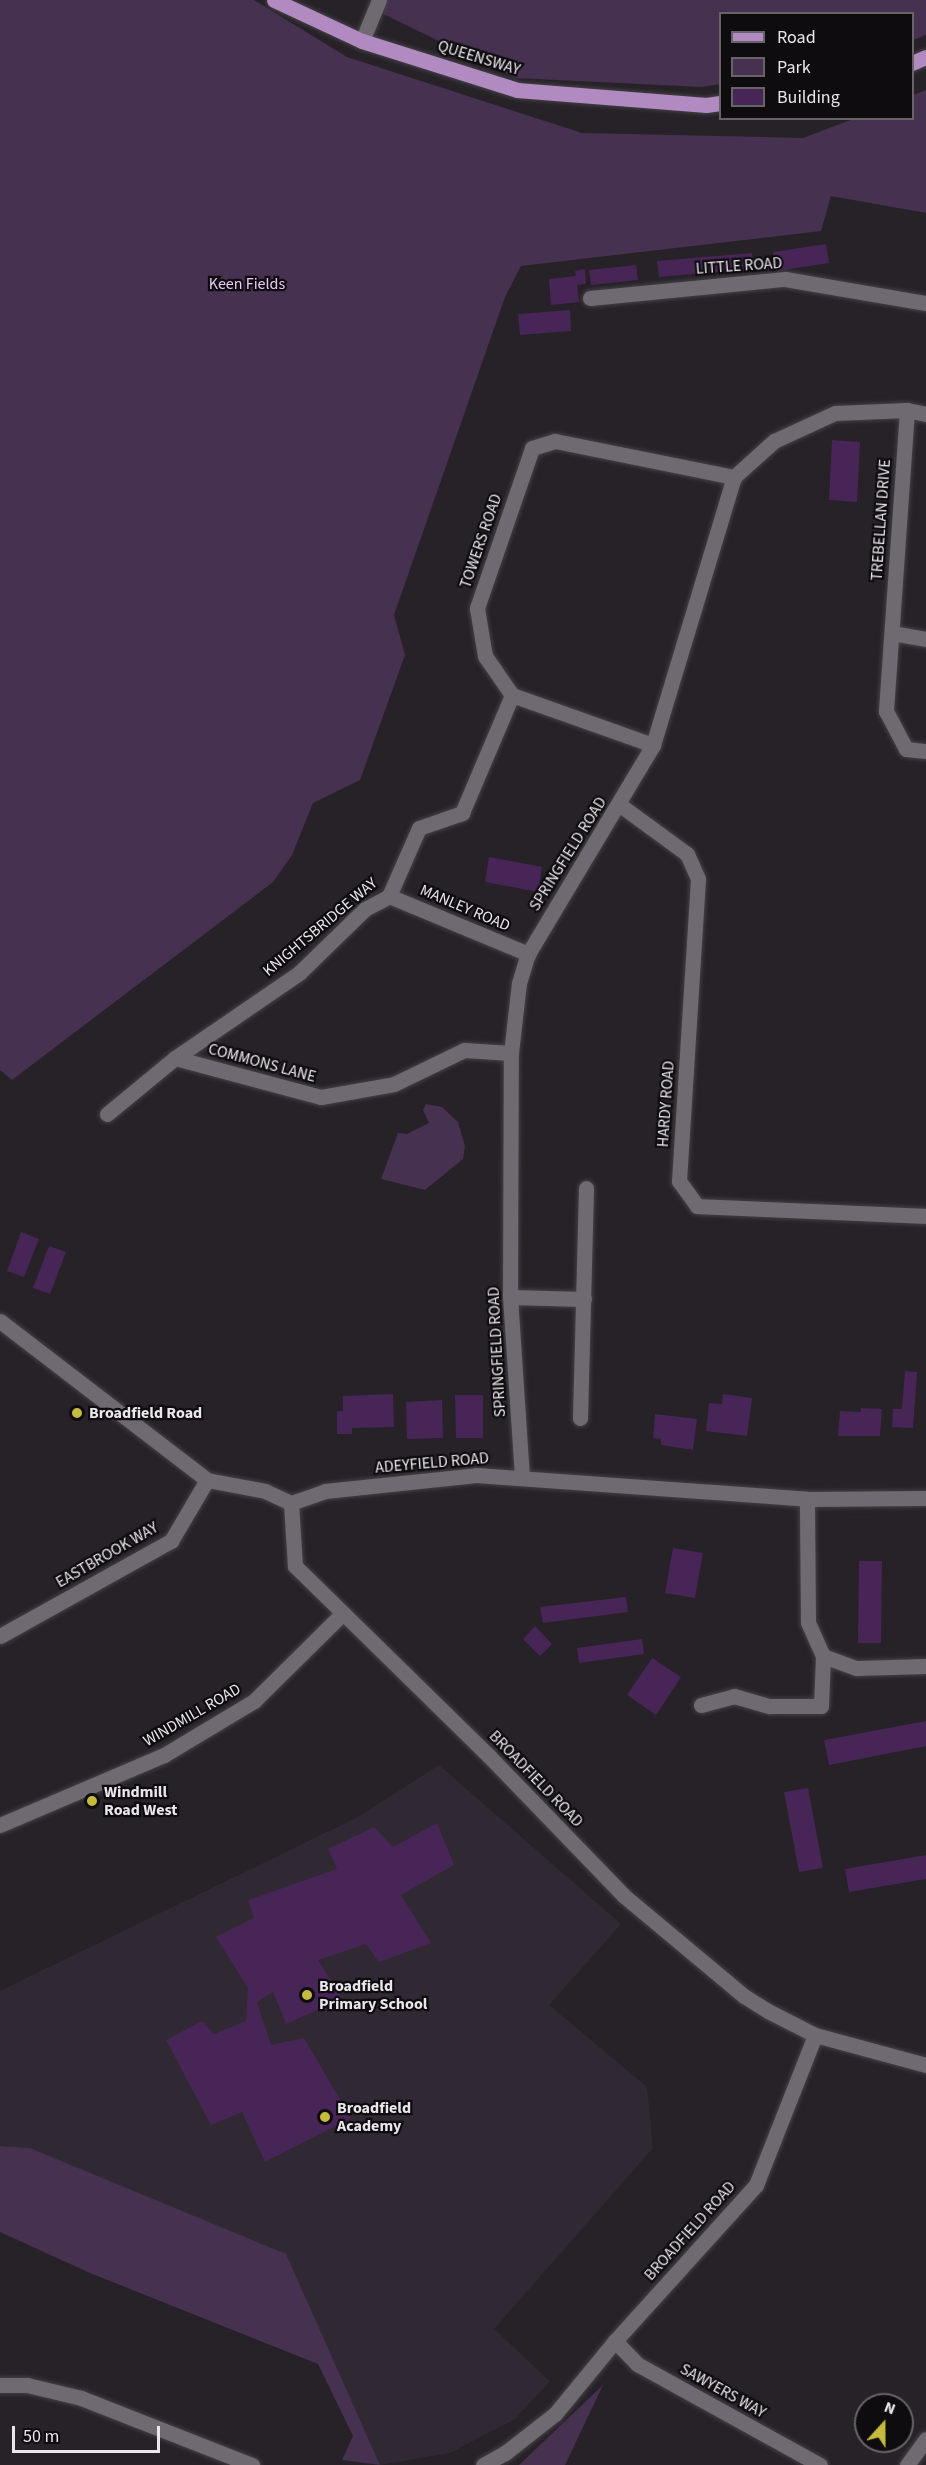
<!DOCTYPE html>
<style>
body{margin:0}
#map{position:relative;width:926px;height:2465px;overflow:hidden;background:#262228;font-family:"Source Sans 3",sans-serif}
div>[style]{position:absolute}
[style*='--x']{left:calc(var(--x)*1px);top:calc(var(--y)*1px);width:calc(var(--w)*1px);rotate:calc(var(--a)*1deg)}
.built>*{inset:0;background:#302934}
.green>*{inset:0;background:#463150}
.building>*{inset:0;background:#472556}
.roads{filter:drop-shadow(0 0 2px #444045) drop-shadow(0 0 2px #444045)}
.minor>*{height:15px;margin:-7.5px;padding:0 7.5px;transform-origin:7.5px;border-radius:7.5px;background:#6f6a71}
.major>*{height:15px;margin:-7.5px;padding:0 7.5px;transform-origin:7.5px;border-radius:7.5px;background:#b08ac0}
.dots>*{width:16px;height:16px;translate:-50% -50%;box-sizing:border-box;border:3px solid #0e0c0f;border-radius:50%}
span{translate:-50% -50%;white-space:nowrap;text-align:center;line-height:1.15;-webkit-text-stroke:4.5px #0e0c0f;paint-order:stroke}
.street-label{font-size:16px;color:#eae7eb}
.park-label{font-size:16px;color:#e9c8f8}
.poi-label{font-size:16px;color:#eae7eb;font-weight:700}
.left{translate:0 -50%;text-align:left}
.legend{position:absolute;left:719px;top:12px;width:195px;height:108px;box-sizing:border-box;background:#0e0c0f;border:2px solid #666467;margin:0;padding:8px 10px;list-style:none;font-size:18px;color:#eae7eb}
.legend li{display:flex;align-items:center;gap:12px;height:30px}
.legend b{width:30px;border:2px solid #666467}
.north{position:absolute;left:854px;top:2393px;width:60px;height:60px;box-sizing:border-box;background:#0e0c0f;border:2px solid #666467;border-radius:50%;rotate:21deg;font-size:16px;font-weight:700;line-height:24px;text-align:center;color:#eae7eb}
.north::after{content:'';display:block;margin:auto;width:21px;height:27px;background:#c5bc3d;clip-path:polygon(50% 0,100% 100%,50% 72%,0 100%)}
.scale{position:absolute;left:12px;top:2426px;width:148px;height:27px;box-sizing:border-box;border:3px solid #eae7eb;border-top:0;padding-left:8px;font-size:18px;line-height:21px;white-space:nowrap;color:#eae7eb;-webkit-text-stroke:4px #0e0c0f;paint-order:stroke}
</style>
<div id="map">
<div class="built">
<div style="clip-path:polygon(439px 1765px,621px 1924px,549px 2005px,647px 2087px,653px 2148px,494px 2329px,550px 2381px,515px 2419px,450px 2453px,380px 2465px,285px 2254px,30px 2148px,0 2146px,0 1991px,358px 1817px)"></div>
</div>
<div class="green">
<div style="clip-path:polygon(0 0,254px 0,347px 57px,582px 133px,803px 138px,853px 119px,912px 118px,913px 95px,926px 90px,926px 213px,831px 196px,821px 231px,521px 266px,505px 297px,394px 615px,405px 655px,360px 780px,313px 803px,292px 855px,273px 882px,12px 1080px,0 1070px)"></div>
<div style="clip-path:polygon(378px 0,926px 0,926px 35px,913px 40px,912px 14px,720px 14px,720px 84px,702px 87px,515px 78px,375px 10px)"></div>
<div style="clip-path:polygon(426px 1104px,442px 1107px,458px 1122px,465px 1146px,463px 1159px,425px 1190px,381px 1179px,398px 1133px,407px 1134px,429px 1123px,423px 1110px)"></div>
<div style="clip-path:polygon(0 2146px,30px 2148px,286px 2254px,380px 2465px,342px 2460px,353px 2436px,318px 2364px,90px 2273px,0 2232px)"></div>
<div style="clip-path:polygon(603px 2385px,565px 2465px,519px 2465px)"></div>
</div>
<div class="building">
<div style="clip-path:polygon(826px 244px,829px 263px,776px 271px,773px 252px)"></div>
<div style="clip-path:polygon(752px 253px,753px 269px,659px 277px,657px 261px)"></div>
<div style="clip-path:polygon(636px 265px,638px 280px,591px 285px,589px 270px)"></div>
<div style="clip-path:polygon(585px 269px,586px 284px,577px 285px,579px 302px,551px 305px,549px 279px,576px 276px,575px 271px)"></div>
<div style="clip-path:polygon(570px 310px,571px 331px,520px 335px,518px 314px)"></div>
<div style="clip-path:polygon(832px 440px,860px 442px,857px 502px,829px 500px)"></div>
<div style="clip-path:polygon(489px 857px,542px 867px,538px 892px,485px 882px)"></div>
<div style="clip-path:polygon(21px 1232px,39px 1239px,24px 1277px,7px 1271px)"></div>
<div style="clip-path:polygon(49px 1246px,66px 1252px,50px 1294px,33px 1288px)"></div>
<div style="clip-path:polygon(905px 1371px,917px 1372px,913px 1428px,892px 1427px,893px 1409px,902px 1409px)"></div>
<div style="clip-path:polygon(393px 1394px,394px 1427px,352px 1428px,352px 1434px,337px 1434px,337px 1411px,343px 1411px,343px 1396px)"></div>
<div style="clip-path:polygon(723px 1394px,752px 1398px,747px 1436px,706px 1431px,709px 1403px,722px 1404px)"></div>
<div style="clip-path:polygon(455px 1395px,483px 1395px,483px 1438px,456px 1438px)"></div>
<div style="clip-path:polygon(442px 1400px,443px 1438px,407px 1439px,406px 1402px)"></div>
<div style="clip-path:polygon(861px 1408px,882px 1409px,880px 1436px,838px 1436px,840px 1411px,861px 1412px)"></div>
<div style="clip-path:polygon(655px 1414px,697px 1419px,693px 1450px,661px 1445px,661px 1439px,653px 1438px)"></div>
<div style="clip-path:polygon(673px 1548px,703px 1553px,695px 1598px,665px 1593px)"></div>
<div style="clip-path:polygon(859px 1561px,882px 1561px,881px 1643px,858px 1643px)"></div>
<div style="clip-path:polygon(626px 1597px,628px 1612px,543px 1623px,540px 1607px)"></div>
<div style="clip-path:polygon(535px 1626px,552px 1644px,540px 1656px,523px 1639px)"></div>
<div style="clip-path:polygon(642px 1639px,644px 1654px,579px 1663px,577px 1648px)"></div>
<div style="clip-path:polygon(652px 1658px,681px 1677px,656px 1715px,627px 1695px)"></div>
<div style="clip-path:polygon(926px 1721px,926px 1746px,829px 1765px,824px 1740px)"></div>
<div style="clip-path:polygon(808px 1788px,823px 1868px,799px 1872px,784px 1792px)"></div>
<div style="clip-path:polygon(437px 1823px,454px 1865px,401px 1895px,431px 1943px,379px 1962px,366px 1944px,318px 1960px,342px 1999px,286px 2024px,273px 1992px,257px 2002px,271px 2045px,304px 2038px,351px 2118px,265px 2162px,242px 2112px,211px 2125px,166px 2040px,202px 2021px,214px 2034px,246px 2021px,248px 1988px,216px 1937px,254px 1918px,248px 1900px,337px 1869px,328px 1849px,374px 1827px,393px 1847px)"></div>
<div style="clip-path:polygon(926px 1855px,926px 1879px,849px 1892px,845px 1869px)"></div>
</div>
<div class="roads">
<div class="minor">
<div style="--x:362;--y:41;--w:44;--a:-67.5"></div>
<div style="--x:590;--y:298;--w:196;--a:-5.6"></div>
<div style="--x:785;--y:279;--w:143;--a:9.7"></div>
<div style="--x:907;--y:410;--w:302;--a:94"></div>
<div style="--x:886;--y:711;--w:43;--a:62.2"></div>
<div style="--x:906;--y:749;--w:20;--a:6"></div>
<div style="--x:892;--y:633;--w:35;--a:10"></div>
<div style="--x:653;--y:745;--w:150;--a:-160.5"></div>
<div style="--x:512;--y:695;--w:47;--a:-124.7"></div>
<div style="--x:485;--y:656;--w:49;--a:-99.5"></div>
<div style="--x:477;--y:608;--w:169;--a:-71"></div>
<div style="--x:532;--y:448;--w:24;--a:-17"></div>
<div style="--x:555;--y:441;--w:183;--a:11.4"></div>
<div style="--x:620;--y:805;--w:83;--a:36.2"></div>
<div style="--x:687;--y:854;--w:27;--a:66"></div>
<div style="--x:698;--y:879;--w:303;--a:93.6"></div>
<div style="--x:679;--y:1181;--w:31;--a:54"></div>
<div style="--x:697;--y:1206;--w:229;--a:2.5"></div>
<div style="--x:389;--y:896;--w:151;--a:22.6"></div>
<div style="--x:175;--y:1058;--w:151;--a:15"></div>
<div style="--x:321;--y:1097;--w:74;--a:-10.1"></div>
<div style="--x:394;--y:1084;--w:78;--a:-25.9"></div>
<div style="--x:464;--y:1050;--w:47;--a:3.7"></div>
<div style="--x:107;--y:1114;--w:88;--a:-39.5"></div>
<div style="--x:175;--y:1058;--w:150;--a:-34.4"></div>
<div style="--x:299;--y:973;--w:92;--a:-44.1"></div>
<div style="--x:365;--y:909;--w:27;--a:-28"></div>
<div style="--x:389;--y:896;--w:74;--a:-66.2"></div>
<div style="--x:419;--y:828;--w:46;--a:-19.2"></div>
<div style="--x:462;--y:813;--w:128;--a:-67"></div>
<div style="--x:510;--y:1297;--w:74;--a:1.5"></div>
<div style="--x:0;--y:1321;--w:261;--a:37.5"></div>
<div style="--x:207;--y:1480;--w:59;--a:10.7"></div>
<div style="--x:265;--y:1491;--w:29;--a:25"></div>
<div style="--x:291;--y:1503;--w:36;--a:-19"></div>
<div style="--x:325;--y:1491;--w:152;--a:-6"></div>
<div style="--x:476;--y:1475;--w:332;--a:4.1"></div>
<div style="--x:807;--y:1499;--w:119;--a:-0.5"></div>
<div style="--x:580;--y:1418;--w:230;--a:-88.5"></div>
<div style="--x:522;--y:1477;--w:180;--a:-93.8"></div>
<div style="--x:510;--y:1297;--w:244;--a:-89.8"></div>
<div style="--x:511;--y:1053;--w:70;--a:-83.5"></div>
<div style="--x:519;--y:983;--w:30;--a:-73"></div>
<div style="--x:528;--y:954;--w:244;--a:-59.1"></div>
<div style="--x:653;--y:745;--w:280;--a:-73.2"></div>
<div style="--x:734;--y:477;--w:54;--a:-42"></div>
<div style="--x:774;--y:441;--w:67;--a:-24.7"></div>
<div style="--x:835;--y:413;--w:72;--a:-2.4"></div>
<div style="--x:907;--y:410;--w:19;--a:12"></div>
<div style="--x:291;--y:1503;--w:63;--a:86.4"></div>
<div style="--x:295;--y:1566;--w:272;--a:44.4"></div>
<div style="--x:489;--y:1756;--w:193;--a:46"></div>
<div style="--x:623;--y:1895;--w:158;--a:39.9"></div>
<div style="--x:744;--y:1996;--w:28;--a:32"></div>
<div style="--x:768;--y:2011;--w:53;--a:27.1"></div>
<div style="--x:815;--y:2035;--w:115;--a:15.1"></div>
<div style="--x:0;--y:1636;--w:196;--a:-29.1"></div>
<div style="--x:171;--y:1541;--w:71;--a:-59.5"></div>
<div style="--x:823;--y:1656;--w:35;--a:20"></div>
<div style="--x:856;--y:1668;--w:70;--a:-1.6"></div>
<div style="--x:701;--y:1705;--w:34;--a:-15"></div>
<div style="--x:734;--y:1696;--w:37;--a:16"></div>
<div style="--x:770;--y:1706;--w:51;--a:0"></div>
<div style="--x:821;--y:1706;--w:50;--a:-87.7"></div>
<div style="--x:823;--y:1656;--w:37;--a:-114"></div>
<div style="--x:808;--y:1622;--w:123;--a:-90.5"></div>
<div style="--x:0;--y:1825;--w:178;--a:-23.1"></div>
<div style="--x:164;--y:1755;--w:105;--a:-31"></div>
<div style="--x:254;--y:1701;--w:125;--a:-44.7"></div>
<div style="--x:615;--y:2341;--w:32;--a:46"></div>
<div style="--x:637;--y:2364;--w:209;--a:28.9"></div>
<div style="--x:0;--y:2385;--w:27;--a:0"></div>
<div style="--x:27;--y:2385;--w:56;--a:13.5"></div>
<div style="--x:81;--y:2398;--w:184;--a:21.4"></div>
<div style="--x:483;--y:2465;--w:25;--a:-29"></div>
<div style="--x:505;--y:2453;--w:63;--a:-38"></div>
<div style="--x:555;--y:2414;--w:94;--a:-50.6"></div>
<div style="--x:615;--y:2341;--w:210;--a:-47.9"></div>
<div style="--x:756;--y:2185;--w:161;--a:-68.5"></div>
<div style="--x:907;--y:2465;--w:32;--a:-54"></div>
</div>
<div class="major">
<div style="--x:274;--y:0;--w:97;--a:25"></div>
<div style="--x:362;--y:41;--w:163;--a:17.5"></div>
<div style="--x:517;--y:90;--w:190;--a:4.5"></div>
<div style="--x:706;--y:105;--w:14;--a:-8"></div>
<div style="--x:912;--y:63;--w:15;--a:-23"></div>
</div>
</div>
<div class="dots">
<div style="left:77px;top:1413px;background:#c5bc3d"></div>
<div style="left:92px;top:1801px;background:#c5bc3d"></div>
<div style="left:307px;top:1995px;background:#c5bc3d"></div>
<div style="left:325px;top:2117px;background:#c5bc3d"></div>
</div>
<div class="street-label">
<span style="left:479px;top:58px;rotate:17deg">QUEENSWAY</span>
<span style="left:739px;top:266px;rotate:-4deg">LITTLE ROAD</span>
<span style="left:881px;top:520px;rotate:-86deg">TREBELLAN DRIVE</span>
<span style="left:481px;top:541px;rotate:-71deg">TOWERS ROAD</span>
<span style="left:568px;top:854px;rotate:-58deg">SPRINGFIELD ROAD</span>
<span style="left:465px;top:908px;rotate:23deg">MANLEY ROAD</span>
<span style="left:320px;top:927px;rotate:-40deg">KNIGHTSBRIDGE WAY</span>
<span style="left:262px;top:1063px;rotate:15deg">COMMONS LANE</span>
<span style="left:666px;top:1104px;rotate:-86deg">HARDY ROAD</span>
<span style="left:497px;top:1352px;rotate:-93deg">SPRINGFIELD ROAD</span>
<span style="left:432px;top:1463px;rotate:-5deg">ADEYFIELD ROAD</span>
<span style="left:107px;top:1555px;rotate:-30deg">EASTBROOK WAY</span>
<span style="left:192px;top:1715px;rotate:-30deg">WINDMILL ROAD</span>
<span style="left:536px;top:1779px;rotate:46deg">BROADFIELD ROAD</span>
<span style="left:690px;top:2231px;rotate:-48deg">BROADFIELD ROAD</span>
<span style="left:723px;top:2391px;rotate:29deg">SAWYERS WAY</span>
</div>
<div class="park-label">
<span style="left:247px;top:284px">Keen Fields</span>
</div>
<div class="poi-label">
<span class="left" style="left:89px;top:1413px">Broadfield Road</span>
<span class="left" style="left:104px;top:1801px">Windmill<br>Road West</span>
<span class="left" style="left:319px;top:1995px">Broadfield<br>Primary School</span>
<span class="left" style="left:337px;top:2117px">Broadfield<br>Academy</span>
</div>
<ul class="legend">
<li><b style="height:8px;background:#b08ac0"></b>Road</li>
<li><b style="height:16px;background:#463150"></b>Park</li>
<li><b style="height:16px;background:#472556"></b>Building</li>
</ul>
<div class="north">N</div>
<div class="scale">50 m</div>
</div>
